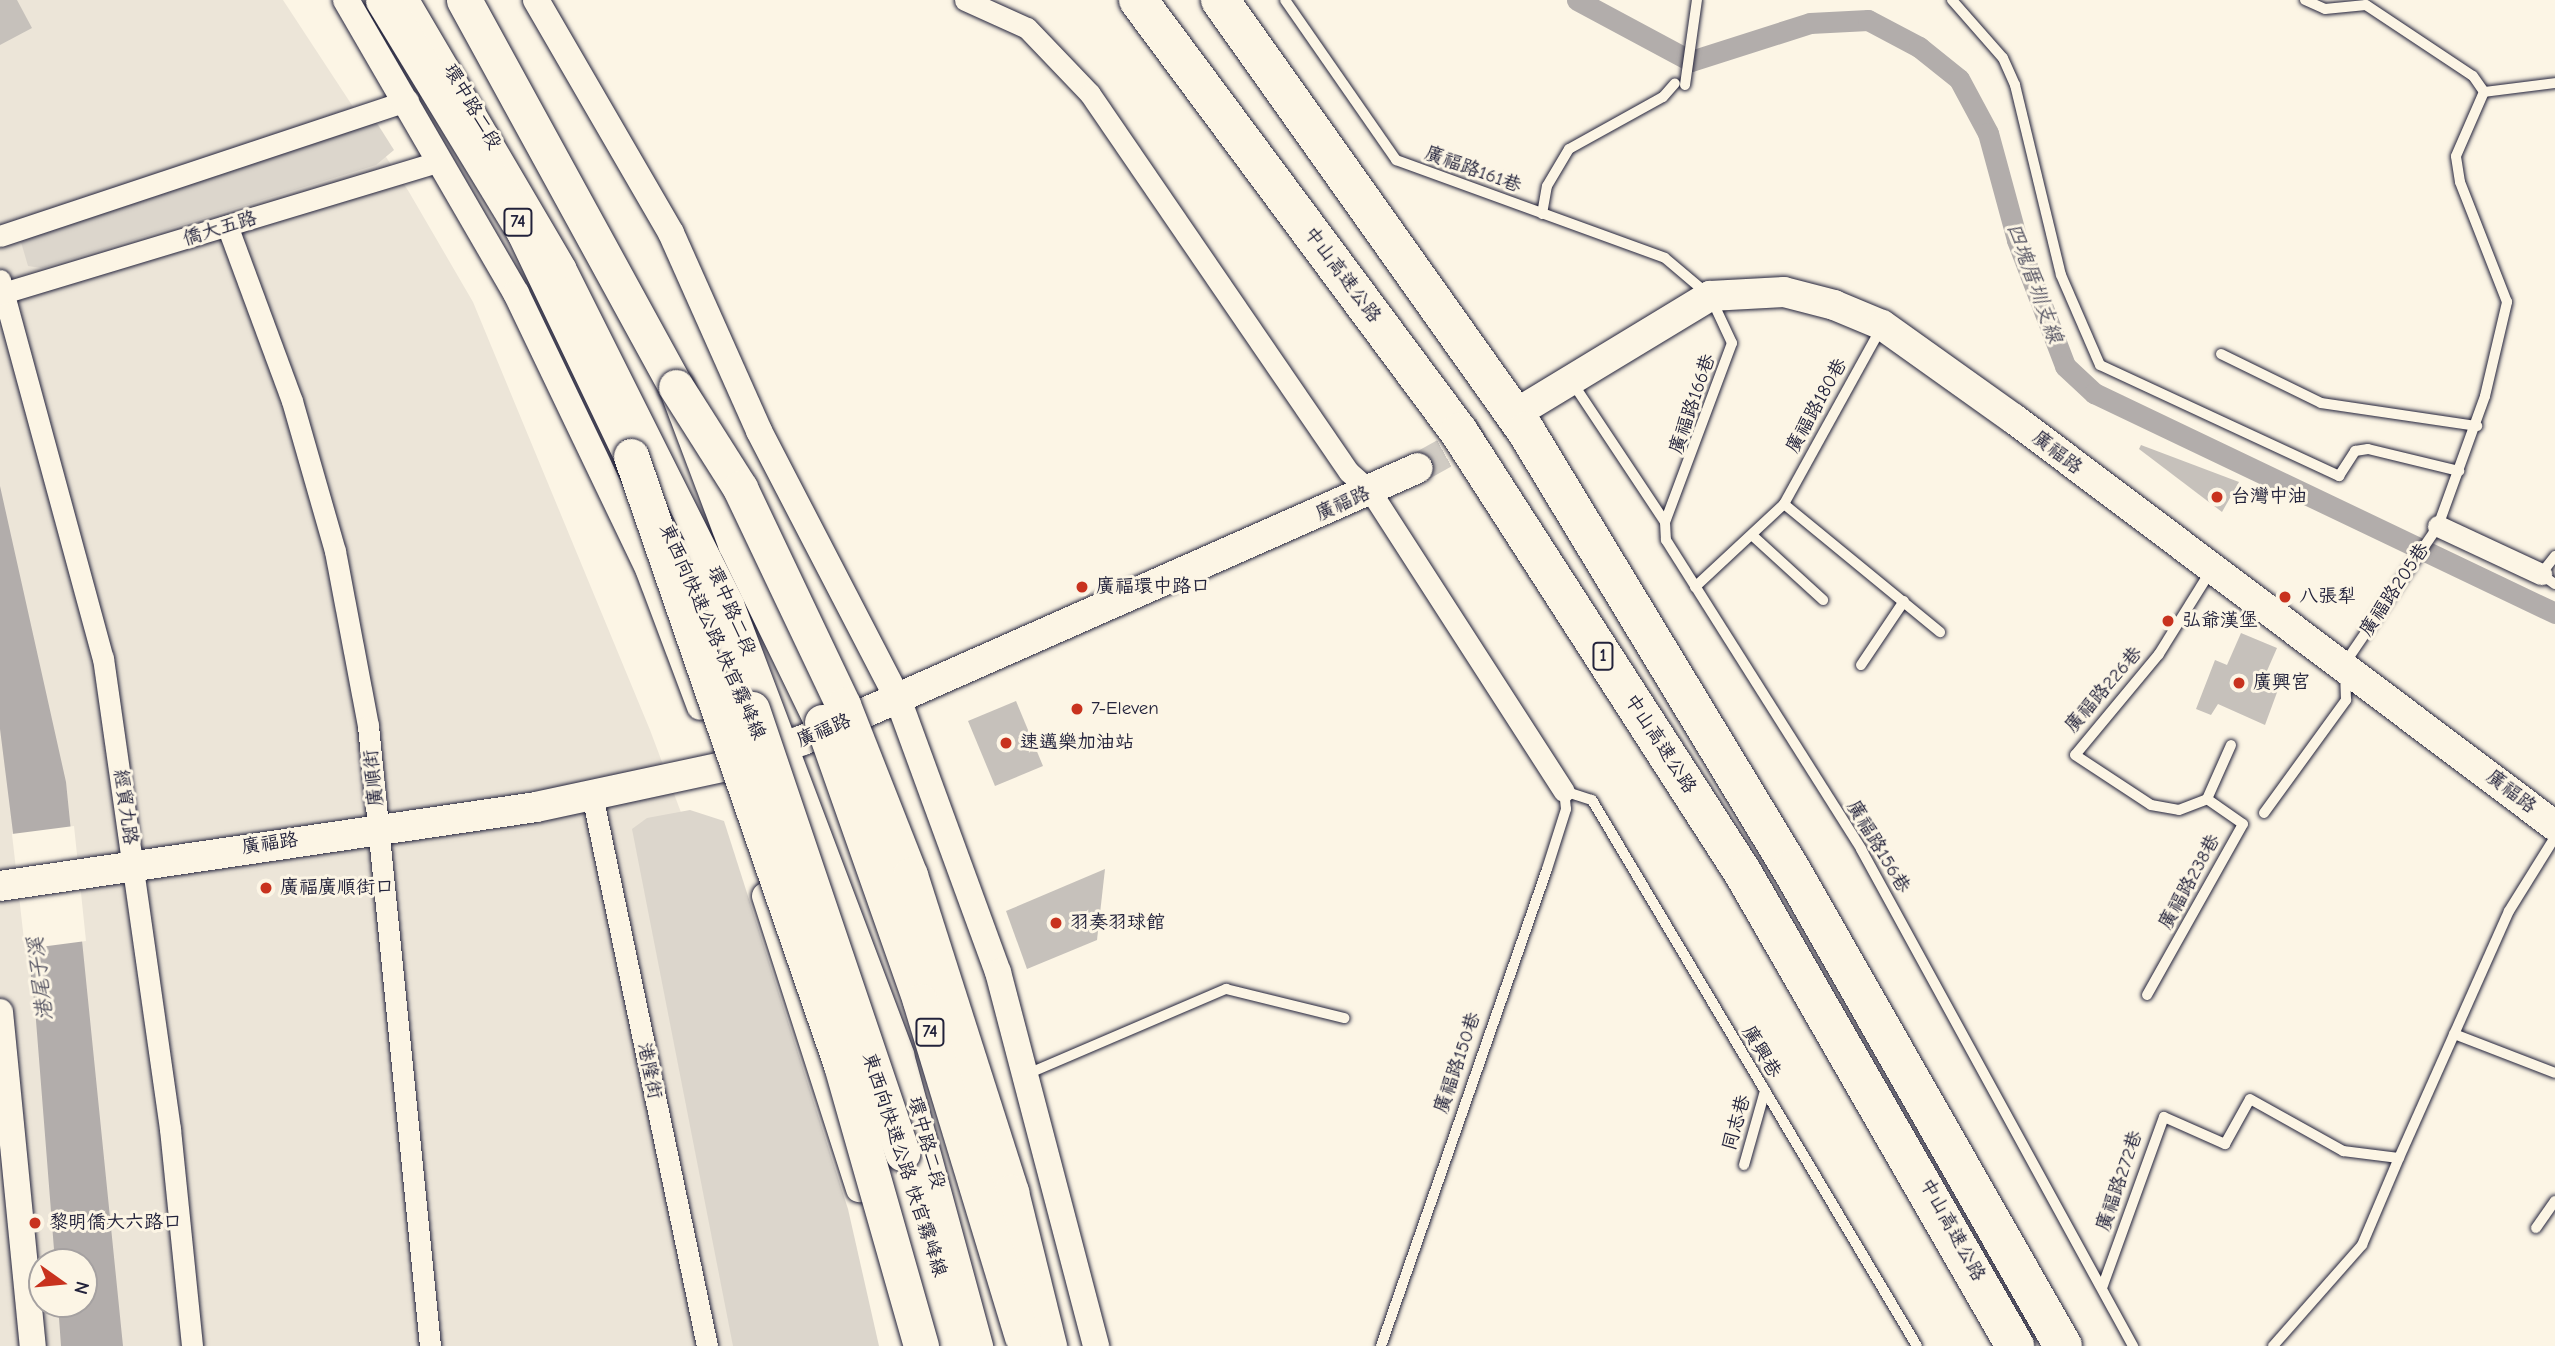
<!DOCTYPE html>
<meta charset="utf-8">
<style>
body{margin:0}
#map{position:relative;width:2555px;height:1346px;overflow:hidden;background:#fcf5e5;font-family:"Comic Neue","LXGW WenKai TC",sans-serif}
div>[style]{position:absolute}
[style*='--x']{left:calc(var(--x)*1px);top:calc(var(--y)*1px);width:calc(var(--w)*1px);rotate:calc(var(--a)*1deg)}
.built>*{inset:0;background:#ece5d8}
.green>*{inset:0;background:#dcd6cc}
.water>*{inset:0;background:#b2adab}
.pier>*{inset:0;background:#fcf5e5}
.canal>*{height:21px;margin:-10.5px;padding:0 10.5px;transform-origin:10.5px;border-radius:10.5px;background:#b2adab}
.building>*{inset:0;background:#c6c1bb}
.secondary-tunnel>*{height:30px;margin-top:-15px;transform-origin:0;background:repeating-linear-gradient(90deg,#d0cbc3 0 30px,transparent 0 45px)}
.roads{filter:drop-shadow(0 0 2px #22223b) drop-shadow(0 0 2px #22223b)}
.service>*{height:10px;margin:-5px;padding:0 5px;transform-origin:5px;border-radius:5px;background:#fcf5e5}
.minor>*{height:21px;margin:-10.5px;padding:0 10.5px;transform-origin:10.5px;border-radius:10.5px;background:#fcf5e5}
.tertiary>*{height:26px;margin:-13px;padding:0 13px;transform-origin:13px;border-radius:13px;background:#fcf5e5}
.secondary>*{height:30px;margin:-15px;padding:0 15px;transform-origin:15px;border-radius:15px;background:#fcf5e5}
.trunk>*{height:35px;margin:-17.5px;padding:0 17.5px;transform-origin:17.5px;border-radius:17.5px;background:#fcf5e5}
.motorway>*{height:38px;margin:-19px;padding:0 19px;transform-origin:19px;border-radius:19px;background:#fcf5e5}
.bridges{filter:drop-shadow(0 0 2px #22223b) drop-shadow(0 0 2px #22223b)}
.trunk-bridge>*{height:35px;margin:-17.5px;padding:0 17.5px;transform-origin:17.5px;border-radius:17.5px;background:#fcf5e5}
.dots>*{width:19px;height:19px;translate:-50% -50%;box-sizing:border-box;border:4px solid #fcf5e5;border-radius:50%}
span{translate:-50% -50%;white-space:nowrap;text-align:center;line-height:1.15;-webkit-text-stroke:6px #fcf5e5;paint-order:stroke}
.shield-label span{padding:2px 5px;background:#fcf5e5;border:2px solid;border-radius:5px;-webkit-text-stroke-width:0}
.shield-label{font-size:18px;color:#22223b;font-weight:700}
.street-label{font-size:19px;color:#22223b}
.poi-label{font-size:19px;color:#22223b}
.left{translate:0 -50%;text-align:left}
.water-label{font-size:21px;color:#545362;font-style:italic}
.north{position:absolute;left:28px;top:1248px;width:70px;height:70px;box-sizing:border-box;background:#fcf5e5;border:2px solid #a5a1a1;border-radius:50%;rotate:105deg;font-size:19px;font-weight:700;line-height:28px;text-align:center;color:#22223b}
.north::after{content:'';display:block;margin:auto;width:24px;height:32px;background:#c8321e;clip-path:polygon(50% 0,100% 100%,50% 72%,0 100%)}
</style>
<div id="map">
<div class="built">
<div style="clip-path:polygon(evenodd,0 0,283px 0,409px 192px,473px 302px,650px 730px,694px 847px,851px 1346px,0 1346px,0 0,42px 1262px,84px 1262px,84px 1304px,42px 1304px,42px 1262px)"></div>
</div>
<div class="green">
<div style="clip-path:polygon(375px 120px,394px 150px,376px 165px,42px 268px,28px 266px,21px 242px,33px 233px)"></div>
<div style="clip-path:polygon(690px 810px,724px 821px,848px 1209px,879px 1346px,733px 1346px,632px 829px,647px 818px)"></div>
</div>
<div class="water">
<div style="clip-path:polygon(0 486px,66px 782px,123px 1346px,61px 1346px,58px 1304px,84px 1304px,84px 1262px,55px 1262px,35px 1008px,0 729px)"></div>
</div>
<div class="pier">
<div style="clip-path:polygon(74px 826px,86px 941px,25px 949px,12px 834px)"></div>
</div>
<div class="canal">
<div style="--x:1577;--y:0;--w:129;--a:28.2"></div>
<div style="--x:1691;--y:61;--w:125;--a:-17.7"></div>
<div style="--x:1810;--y:23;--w:58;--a:-3"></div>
<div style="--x:1868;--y:20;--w:58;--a:27.9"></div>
<div style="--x:1919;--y:47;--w:51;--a:38.7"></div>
<div style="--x:1959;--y:79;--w:61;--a:61.8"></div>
<div style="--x:1988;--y:133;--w:111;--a:74.8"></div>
<div style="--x:2017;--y:240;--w:135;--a:69.1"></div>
<div style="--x:2065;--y:366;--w:40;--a:43"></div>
<div style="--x:2094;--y:393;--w:511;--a:25.51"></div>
</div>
<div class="building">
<div style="clip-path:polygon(0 0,17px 0,32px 28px,0 45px)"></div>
<div style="clip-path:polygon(2141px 445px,2239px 482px,2222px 512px,2139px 449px)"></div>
<div style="clip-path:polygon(2241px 633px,2277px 648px,2263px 680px,2279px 687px,2265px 725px,2218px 704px,2211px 715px,2196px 709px,2215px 660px,2227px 665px)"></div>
<div style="clip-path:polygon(1016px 701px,1043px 766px,995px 786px,968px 721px)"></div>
<div style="clip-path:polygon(1105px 869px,1097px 940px,1027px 969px,1006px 911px)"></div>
</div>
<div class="secondary-tunnel">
<div style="--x:1418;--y:468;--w:111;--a:-29.1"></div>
</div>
<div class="roads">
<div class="service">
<div style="--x:1285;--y:0;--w:195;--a:55.2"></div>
<div style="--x:1396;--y:160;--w:286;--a:20"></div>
<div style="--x:1665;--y:258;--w:59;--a:40.2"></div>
<div style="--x:1710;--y:296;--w:52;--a:64.9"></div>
<div style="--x:1732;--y:343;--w:191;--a:110.5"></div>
<div style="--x:1952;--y:0;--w:77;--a:48.7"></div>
<div style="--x:2003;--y:58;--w:30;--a:66"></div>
<div style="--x:2015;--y:85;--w:195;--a:76.4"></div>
<div style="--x:2061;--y:275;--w:98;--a:66.6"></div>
<div style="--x:2100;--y:365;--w:264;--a:24.9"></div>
<div style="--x:2339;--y:476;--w:30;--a:-57"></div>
<div style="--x:2355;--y:451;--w:13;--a:-9"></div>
<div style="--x:2368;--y:449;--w:94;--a:13.6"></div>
<div style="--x:2305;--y:0;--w:22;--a:24"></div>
<div style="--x:2325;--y:9;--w:41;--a:-5.6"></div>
<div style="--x:2366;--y:5;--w:128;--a:33.6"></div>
<div style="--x:2473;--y:76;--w:19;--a:55"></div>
<div style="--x:1685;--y:85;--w:86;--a:-82"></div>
<div style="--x:1542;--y:214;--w:28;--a:-80"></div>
<div style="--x:1547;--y:186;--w:43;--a:-59.3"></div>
<div style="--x:1569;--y:149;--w:107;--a:-29"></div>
<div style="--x:1663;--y:97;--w:18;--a:-49"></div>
<div style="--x:2221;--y:354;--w:111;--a:26.1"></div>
<div style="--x:2321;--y:403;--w:158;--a:8.4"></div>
<div style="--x:1572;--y:382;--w:168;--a:56.4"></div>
<div style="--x:1665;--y:522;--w:18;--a:87"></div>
<div style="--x:1666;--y:540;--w:365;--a:57.7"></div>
<div style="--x:1861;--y:849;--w:567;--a:61.31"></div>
<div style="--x:1784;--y:504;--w:202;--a:39.4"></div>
<div style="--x:1753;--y:536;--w:95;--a:42.4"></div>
<div style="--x:2555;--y:556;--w:23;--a:128"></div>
<div style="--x:2541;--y:574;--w:17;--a:36"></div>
<div style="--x:2210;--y:572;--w:97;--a:121.9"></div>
<div style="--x:2159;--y:654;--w:131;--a:129.7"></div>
<div style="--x:2075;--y:755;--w:91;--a:33.3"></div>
<div style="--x:2151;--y:805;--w:28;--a:10"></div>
<div style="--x:2179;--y:810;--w:30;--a:-21"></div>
<div style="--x:2207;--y:799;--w:59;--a:-66"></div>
<div style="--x:1695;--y:587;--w:122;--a:-43"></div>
<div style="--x:1784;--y:504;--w:201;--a:-61.1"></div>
<div style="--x:1861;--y:665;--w:77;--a:-56.1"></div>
<div style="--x:2264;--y:813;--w:140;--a:-54"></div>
<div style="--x:2346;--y:700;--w:37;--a:-92"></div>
<div style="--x:2345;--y:663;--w:166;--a:-55.8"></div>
<div style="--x:2438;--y:526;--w:138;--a:-70.1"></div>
<div style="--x:2485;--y:396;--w:97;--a:-76.8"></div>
<div style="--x:2507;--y:302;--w:129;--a:-111.4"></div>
<div style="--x:2460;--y:182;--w:26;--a:-99"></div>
<div style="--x:2456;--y:156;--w:70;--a:-66.4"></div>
<div style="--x:2484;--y:92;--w:72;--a:-7.2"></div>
<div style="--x:2147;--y:995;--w:196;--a:-60.7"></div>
<div style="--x:2243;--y:824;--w:44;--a:-145.2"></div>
<div style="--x:2454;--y:1034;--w:108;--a:21.1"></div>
<div style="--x:1025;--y:1075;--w:219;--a:-23.2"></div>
<div style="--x:1226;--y:989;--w:122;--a:13.8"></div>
<div style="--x:1744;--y:1165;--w:77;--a:-74.2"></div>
<div style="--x:2536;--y:1228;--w:33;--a:-55"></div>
<div style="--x:2102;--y:1288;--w:182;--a:-70.1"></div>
<div style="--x:2164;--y:1117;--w:67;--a:23.9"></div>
<div style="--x:2225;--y:1144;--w:51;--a:-60.9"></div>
<div style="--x:2250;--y:1099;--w:107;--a:29.2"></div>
<div style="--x:2343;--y:1151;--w:56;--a:7.1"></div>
<div style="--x:2399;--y:1158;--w:270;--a:-66"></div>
<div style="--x:2509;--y:911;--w:87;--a:-58.1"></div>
<div style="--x:1381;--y:1346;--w:505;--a:-70.81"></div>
<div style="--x:1547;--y:869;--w:63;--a:-72.4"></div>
<div style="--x:1566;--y:809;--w:18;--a:-96"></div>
<div style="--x:1564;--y:791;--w:29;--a:18"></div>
<div style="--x:1592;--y:800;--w:635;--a:59.24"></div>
<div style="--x:2273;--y:1346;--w:135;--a:-48.6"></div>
<div style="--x:2362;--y:1245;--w:95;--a:-67"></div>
</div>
<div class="minor">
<div style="--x:965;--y:0;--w:68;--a:24.3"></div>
<div style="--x:1027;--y:28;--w:91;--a:46.3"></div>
<div style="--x:1090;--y:94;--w:458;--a:55.6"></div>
<div style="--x:1349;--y:472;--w:30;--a:42"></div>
<div style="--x:1371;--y:492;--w:356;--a:57.2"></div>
<div style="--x:228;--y:228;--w:184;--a:69.7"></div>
<div style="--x:292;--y:401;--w:156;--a:74"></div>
<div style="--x:335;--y:551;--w:178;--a:79.3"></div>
<div style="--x:368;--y:726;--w:623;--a:84.29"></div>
<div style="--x:0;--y:236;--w:430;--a:-18.4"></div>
<div style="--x:0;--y:280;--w:392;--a:74.8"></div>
<div style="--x:103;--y:658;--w:476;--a:81.9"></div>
<div style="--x:170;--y:1129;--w:218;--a:84.2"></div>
<div style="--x:0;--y:294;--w:460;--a:-16.8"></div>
<div style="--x:2438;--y:526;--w:114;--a:25"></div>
<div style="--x:592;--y:795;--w:563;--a:78.21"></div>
</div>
<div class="tertiary">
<div style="--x:346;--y:0;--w:339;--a:59.9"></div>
<div style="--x:516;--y:293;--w:308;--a:64.4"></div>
<div style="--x:649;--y:571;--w:145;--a:69.4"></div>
<div style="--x:406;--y:0;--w:311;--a:59.6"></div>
<div style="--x:563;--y:268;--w:376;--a:63.4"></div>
<div style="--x:731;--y:604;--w:482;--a:69.3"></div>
<div style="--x:901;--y:1055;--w:302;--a:74.8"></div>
<div style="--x:536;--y:0;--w:269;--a:59.9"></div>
<div style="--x:671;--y:233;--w:217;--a:66"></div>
<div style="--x:759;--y:431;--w:302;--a:62.6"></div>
<div style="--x:898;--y:699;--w:291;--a:69.9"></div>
<div style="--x:998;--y:972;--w:387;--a:75.3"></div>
<div style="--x:765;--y:896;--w:308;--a:72.2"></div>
<div style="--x:0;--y:1012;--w:336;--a:84.4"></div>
</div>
<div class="secondary">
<div style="--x:1515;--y:414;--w:228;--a:-31.2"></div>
<div style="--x:1710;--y:296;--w:74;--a:-3.1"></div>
<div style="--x:1784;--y:292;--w:52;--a:14.6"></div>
<div style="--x:1834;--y:305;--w:52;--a:22.6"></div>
<div style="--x:1882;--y:325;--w:162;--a:35.5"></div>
<div style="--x:2014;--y:419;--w:677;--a:36.95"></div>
<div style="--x:0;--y:886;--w:542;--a:-8.38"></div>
<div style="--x:536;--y:807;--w:190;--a:-12.1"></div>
<div style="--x:722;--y:767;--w:85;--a:-18.4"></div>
<div style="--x:803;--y:740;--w:672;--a:-23.86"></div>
</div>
<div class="trunk">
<div style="--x:383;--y:0;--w:271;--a:58.7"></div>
<div style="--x:524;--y:232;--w:278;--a:64.4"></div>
<div style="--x:464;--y:0;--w:441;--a:61.3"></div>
<div style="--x:676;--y:387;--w:167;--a:69.3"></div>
<div style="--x:735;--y:543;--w:199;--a:64.1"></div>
<div style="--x:678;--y:556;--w:170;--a:64.2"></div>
<div style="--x:902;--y:1153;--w:200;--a:74.6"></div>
</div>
<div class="motorway">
<div style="--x:1138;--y:0;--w:538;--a:53.39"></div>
<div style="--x:1459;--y:432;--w:525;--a:57.22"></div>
<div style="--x:1743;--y:873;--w:546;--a:60.1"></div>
<div style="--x:1220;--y:0;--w:529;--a:54.63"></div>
<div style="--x:1526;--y:431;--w:512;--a:58.83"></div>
<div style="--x:1791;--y:869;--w:549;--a:60.31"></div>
</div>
</div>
<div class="bridges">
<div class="trunk-bridge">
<div style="--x:676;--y:387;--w:120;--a:57.6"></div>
<div style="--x:740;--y:488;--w:240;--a:64.6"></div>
<div style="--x:843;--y:705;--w:183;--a:68.5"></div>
<div style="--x:910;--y:875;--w:333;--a:72.3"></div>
<div style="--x:1011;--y:1192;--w:159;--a:76.1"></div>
<div style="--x:631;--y:456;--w:644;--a:70.97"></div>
<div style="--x:841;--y:1065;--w:292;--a:74.1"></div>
<div style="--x:752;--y:709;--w:469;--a:71.3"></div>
<div style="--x:822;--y:722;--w:296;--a:70.6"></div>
<div style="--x:920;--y:1001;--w:350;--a:73.1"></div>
</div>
</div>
<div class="dots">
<div style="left:2217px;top:497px;background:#c8321e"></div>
<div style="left:1082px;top:587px;background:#c8321e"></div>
<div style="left:2285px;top:597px;background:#c8321e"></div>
<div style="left:2168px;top:621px;background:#c8321e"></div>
<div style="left:2239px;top:683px;background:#c8321e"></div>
<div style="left:1077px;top:709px;background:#c8321e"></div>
<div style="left:1006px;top:743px;background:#c8321e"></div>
<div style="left:266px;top:888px;background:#c8321e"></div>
<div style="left:1056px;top:923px;background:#c8321e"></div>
<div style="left:35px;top:1223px;background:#c8321e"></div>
</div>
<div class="shield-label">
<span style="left:518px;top:222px">74</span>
<span style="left:1603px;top:656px">1</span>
<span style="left:930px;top:1032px">74</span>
</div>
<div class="street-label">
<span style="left:472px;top:107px;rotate:60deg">環中路二段</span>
<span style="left:1473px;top:170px;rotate:20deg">廣福路161巷</span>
<span style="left:220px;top:229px;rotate:-17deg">僑大五路</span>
<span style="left:1342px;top:275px;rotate:53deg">中山高速公路</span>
<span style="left:1693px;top:404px;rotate:-71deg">廣福路166巷</span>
<span style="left:1817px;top:406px;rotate:-61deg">廣福路180巷</span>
<span style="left:2057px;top:453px;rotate:38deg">廣福路</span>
<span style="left:1343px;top:504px;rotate:-24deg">廣福路</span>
<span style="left:2395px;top:590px;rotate:-56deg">廣福路205巷</span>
<span style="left:731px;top:611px;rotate:67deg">環中路二段</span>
<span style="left:712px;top:632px;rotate:66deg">東西向快速公路 快官霧峰線</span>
<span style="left:2104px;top:690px;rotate:-49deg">廣福路226巷</span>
<span style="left:824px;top:731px;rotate:-23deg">廣福路</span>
<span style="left:1660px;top:744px;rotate:57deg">中山高速公路</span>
<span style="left:374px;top:778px;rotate:-96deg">廣順街</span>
<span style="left:2511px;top:792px;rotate:38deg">廣福路</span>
<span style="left:125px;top:807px;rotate:82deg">經貿九路</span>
<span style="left:270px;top:844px;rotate:-8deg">廣福路</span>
<span style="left:1878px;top:847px;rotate:59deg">廣福路156巷</span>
<span style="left:2190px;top:882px;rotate:-61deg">廣福路238巷</span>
<span style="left:1761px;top:1052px;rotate:59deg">廣興巷</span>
<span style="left:1458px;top:1063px;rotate:-71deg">廣福路150巷</span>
<span style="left:649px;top:1071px;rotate:78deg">港隆街</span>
<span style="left:1737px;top:1123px;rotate:-74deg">同志巷</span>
<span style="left:926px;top:1143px;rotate:75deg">環中路二段</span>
<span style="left:904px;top:1165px;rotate:72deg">東西向快速公路 快官霧峰線</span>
<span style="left:2120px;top:1181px;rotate:-71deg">廣福路272巷</span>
<span style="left:1952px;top:1230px;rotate:61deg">中山高速公路</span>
</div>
<div class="poi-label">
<span class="left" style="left:2231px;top:497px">台灣中油</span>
<span class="left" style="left:1096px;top:587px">廣福環中路口</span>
<span class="left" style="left:2299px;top:597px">八張犁</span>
<span class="left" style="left:2182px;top:621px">弘爺漢堡</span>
<span class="left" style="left:2253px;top:683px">廣興宮</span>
<span class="left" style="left:1091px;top:709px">7-Eleven</span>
<span class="left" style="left:1020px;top:743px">速邁樂加油站</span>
<span class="left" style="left:280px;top:888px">廣福廣順街口</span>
<span class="left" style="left:1070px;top:923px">羽奏羽球館</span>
<span class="left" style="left:49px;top:1223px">黎明僑大六路口</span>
</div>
<div class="water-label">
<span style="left:2035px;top:283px;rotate:70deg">四塊厝圳支線</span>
<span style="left:40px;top:979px;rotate:-97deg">港尾子溪</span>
</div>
<div class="north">N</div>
</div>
